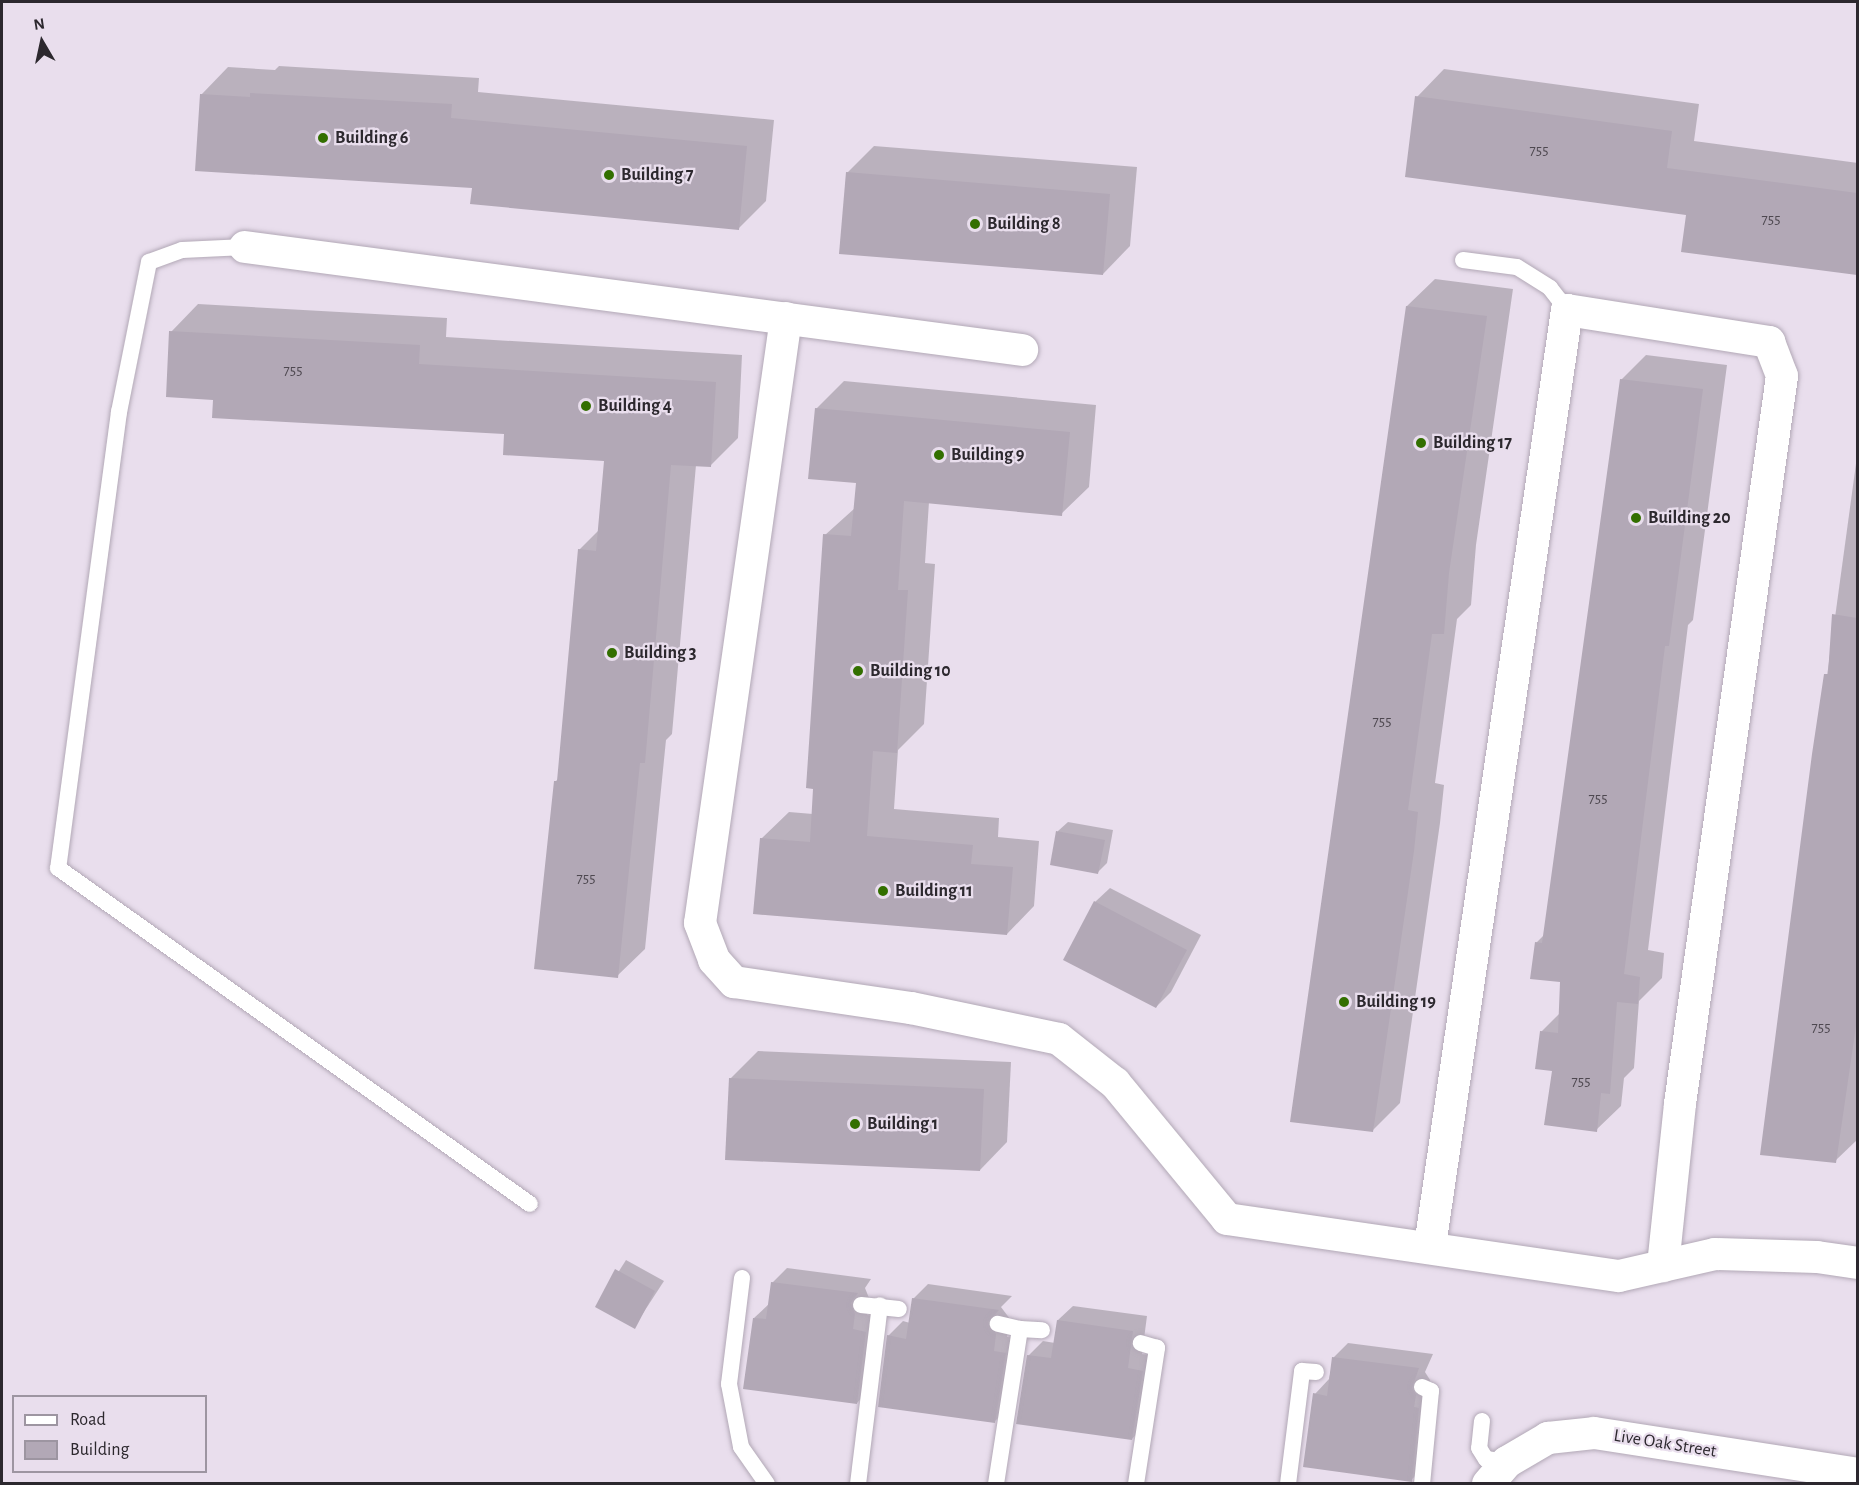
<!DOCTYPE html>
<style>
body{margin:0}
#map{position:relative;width:1859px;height:1485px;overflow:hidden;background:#e9deed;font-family:"Alegreya Sans",sans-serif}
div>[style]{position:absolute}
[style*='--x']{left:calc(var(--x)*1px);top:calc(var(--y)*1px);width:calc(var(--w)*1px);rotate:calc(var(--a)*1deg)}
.shadow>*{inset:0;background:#0003}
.building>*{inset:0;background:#b2a8b6}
.roads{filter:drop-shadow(0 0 2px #b2a8b6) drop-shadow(0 0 2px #b2a8b6)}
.service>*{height:16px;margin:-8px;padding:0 8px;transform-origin:8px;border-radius:8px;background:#fff}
.minor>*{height:32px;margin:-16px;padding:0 16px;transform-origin:16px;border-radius:16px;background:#fff}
.dots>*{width:16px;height:16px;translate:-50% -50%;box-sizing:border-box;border:3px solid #e9deed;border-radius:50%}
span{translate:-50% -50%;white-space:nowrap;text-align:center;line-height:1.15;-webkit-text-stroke:4.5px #e9deed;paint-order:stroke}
.number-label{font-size:15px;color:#4e4850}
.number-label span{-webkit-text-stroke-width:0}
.poi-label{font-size:18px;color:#2c282e;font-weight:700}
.left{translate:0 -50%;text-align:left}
.street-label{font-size:18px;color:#2c282e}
.frame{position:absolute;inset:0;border:3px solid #2c282e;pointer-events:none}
.legend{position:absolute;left:12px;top:1395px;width:195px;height:78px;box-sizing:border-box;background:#e9deed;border:2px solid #9d95a1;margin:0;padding:8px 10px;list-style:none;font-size:18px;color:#2c282e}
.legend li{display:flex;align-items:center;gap:12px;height:30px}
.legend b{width:30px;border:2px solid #9d95a1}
.north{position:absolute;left:12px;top:12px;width:60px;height:60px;-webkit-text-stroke:4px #e9deed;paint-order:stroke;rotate:351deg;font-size:16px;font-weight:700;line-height:24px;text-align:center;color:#2c282e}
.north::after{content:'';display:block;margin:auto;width:21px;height:27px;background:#2c282e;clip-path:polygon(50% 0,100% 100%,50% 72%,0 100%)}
</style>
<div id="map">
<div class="shadow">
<div style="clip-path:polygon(279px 66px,479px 78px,478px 92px,774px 120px,766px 201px,739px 228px,473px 187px,201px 95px,228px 67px,275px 70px)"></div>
<div style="clip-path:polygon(1444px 69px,1699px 104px,1694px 141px,1858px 163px,1858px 273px,1821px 267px,1688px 214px,1417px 97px)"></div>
<div style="clip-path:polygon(874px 146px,1137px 167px,1130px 246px,1103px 274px,847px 173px)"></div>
<div style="clip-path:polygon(1435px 279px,1513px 289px,1476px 545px,1471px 605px,1457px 619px,1435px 783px,1444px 785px,1440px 823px,1400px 1103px,1373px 1130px,1407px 306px)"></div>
<div style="clip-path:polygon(198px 304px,447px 318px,446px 337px,742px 355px,738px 438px,710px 466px,696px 465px,672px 734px,666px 740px,645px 949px,617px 976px,555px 782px,559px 778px,579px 550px,599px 530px,606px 460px,506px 432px,214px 399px,171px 332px)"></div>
<div style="clip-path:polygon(1646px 355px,1727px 365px,1693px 620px,1688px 625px,1648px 950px,1664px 953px,1662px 978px,1639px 1001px,1634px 1068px,1624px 1078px,1621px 1106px,1596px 1130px,1553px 1070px,1541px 1032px,1560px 1013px,1562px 980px,1536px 943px,1545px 934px,1621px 380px)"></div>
<div style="clip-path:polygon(844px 381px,1096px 405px,1089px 487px,1061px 514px,929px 502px,925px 563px,935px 564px,924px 724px,898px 750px,894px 809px,999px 818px,998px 837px,1039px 841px,1034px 906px,1007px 934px,761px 839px,789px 812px,813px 814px,825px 535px,855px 508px,858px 482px,816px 409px)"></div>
<div style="clip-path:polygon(1858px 449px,1858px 1139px,1835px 1161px,1762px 1153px)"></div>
<div style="clip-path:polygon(1068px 822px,1113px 830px,1107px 863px,1098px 872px,1052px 864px,1058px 831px)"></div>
<div style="clip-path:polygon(1110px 888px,1201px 935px,1171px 992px,1156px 1007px,1095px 902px)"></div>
<div style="clip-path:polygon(758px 1051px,1011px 1062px,1007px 1142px,980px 1170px,730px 1079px)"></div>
<div style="clip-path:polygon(626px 1260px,664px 1281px,634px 1327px,597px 1306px)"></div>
<div style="clip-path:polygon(787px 1268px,871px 1279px,865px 1288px,869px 1298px,867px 1315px,880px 1317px,871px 1388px,857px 1403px,754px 1318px,770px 1303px,772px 1283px)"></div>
<div style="clip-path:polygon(928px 1284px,1012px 1296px,1001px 1307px,1010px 1319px,1007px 1337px,1020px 1338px,1009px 1407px,994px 1422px,888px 1336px,903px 1321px,910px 1323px,913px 1299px)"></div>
<div style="clip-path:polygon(1073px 1306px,1147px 1316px,1142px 1354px,1157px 1356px,1146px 1424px,1132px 1439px,1028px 1356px,1043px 1341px,1055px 1343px,1058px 1320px)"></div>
<div style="clip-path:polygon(1348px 1343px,1433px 1354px,1425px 1372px,1430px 1380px,1426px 1466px,1411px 1480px,1315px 1394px,1329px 1379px,1334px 1357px)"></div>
</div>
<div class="building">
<div style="clip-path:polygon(250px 93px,452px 104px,451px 118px,747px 146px,739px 230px,470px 204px,472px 188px,195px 171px,200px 94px,250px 97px)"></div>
<div style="clip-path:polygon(1415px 96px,1672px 131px,1667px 168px,1857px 193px,1857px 275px,1681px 252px,1686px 215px,1405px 177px)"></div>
<div style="clip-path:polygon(846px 172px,1110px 194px,1103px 275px,839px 254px)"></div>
<div style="clip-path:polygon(1406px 306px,1487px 316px,1449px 573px,1444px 634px,1432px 634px,1408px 810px,1418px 812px,1414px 851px,1373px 1132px,1290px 1122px)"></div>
<div style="clip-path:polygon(169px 331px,420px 345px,419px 364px,716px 382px,711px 467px,671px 465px,645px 763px,640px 763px,618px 978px,534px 969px,554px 781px,557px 781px,578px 549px,596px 551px,604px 461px,503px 455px,504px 434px,212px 418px,213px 400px,166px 397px)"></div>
<div style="clip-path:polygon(1620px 379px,1703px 389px,1669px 646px,1665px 646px,1624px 974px,1640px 977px,1638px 1004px,1617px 1002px,1610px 1094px,1601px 1093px,1597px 1132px,1544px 1125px,1552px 1071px,1535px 1069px,1540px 1031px,1558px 1033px,1560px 982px,1530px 979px,1535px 942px,1542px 943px)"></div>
<div style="clip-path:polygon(815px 408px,1070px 432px,1062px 516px,904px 501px,898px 590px,908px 590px,897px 753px,873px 751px,867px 836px,973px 845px,971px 864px,1013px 867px,1007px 935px,753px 914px,760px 838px,810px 842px,813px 789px,806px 788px,823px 534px,851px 536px,856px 483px,808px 479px)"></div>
<div style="clip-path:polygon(1832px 614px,1857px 618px,1857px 1019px,1836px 1163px,1760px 1155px,1812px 754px,1824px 674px,1828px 674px)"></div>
<div style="clip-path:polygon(1056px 831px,1105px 840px,1098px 874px,1050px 865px)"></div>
<div style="clip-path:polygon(1094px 901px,1187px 950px,1156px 1008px,1063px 960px)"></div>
<div style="clip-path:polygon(729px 1078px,984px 1089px,980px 1171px,725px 1160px)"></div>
<div style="clip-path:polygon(615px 1269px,655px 1291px,635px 1329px,595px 1307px)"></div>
<div style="clip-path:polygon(771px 1282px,858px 1293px,851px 1303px,855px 1314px,853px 1329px,866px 1332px,857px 1404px,743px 1389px,753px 1318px,766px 1319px)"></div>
<div style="clip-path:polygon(912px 1298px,999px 1310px,988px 1322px,996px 1334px,994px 1351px,1006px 1353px,995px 1423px,878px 1407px,887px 1335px,906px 1339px)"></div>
<div style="clip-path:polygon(1057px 1320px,1133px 1331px,1128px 1368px,1143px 1371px,1132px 1440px,1016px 1424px,1027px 1355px,1051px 1358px)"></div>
<div style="clip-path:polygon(1332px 1357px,1419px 1368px,1412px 1388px,1416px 1395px,1414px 1407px,1419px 1408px,1412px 1482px,1303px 1467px,1313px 1393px,1327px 1396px)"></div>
</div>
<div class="roads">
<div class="service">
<div style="--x:245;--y:247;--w:63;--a:177.3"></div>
<div style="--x:182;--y:250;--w:35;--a:160"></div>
<div style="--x:149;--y:262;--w:153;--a:101.3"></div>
<div style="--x:119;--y:412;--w:460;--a:97.6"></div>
<div style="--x:58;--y:868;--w:579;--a:35.45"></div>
<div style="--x:1463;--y:260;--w:54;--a:7.4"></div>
<div style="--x:1517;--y:267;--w:39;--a:32"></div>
<div style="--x:1550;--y:288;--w:28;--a:52"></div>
<div style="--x:742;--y:1278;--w:107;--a:97"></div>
<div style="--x:729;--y:1384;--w:64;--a:79.2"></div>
<div style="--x:741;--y:1447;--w:45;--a:54.9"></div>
<div style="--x:861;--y:1305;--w:38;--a:6"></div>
<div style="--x:1020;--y:1329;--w:22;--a:3"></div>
<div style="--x:1422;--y:1387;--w:10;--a:24"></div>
<div style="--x:1431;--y:1391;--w:93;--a:95.5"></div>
<div style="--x:1482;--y:1421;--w:27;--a:96"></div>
<div style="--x:1479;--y:1448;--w:13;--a:58"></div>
<div style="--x:1486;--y:1459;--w:21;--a:8"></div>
<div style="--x:858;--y:1484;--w:180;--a:-83"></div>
<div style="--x:996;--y:1484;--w:157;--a:-81.2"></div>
<div style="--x:1020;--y:1329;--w:23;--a:-167"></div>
<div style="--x:1136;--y:1484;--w:138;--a:-81.2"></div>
<div style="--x:1157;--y:1348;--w:17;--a:-163"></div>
<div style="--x:1288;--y:1484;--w:114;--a:-82.9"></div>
<div style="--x:1302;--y:1371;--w:14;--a:4"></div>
</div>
<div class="minor">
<div style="--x:245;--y:247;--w:784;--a:7.55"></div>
<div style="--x:786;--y:318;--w:611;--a:98.09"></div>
<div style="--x:700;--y:923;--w:40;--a:69"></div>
<div style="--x:714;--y:960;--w:30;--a:48"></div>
<div style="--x:734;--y:982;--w:179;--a:8.4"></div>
<div style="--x:911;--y:1008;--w:151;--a:11.8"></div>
<div style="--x:1059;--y:1039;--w:71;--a:38.2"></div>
<div style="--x:1115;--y:1083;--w:176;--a:50.5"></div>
<div style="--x:1227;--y:1219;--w:396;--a:8.3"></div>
<div style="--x:1619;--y:1276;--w:98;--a:-12.9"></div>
<div style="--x:1715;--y:1254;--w:102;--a:1.7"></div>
<div style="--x:1817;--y:1257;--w:41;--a:8.3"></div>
<div style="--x:1430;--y:1246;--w:946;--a:-81.67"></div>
<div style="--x:1567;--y:310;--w:205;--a:9"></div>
<div style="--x:1769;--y:342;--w:36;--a:69"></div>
<div style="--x:1782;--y:376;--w:735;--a:97.98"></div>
<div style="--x:1680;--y:1104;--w:163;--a:96"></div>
<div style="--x:1488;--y:1484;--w:29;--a:-49"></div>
<div style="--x:1507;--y:1462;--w:48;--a:-30.3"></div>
<div style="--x:1548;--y:1438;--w:46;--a:-6.2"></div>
<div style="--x:1594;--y:1433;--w:267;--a:8.8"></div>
</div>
</div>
<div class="dots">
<div style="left:323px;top:138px;background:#336f00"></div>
<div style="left:609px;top:175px;background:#336f00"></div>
<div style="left:975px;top:224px;background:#336f00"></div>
<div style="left:586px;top:406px;background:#336f00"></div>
<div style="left:1421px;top:443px;background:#336f00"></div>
<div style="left:939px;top:455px;background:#336f00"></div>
<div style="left:1636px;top:518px;background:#336f00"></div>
<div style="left:612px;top:653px;background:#336f00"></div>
<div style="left:858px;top:671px;background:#336f00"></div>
<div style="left:883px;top:891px;background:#336f00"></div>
<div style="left:1344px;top:1002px;background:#336f00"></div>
<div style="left:855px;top:1124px;background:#336f00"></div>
</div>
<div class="number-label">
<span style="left:1539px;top:151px">755</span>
<span style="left:1771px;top:220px">755</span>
<span style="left:293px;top:371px">755</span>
<span style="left:1382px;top:722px">755</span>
<span style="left:1598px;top:799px">755</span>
<span style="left:586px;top:879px">755</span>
<span style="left:1821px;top:1028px">755</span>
<span style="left:1581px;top:1082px">755</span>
</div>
<div class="poi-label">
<span class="left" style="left:335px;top:138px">Building 6</span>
<span class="left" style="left:621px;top:175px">Building 7</span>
<span class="left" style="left:987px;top:224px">Building 8</span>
<span class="left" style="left:598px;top:406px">Building 4</span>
<span class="left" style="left:1433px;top:443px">Building 17</span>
<span class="left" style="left:951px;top:455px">Building 9</span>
<span class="left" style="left:1648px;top:518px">Building 20</span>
<span class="left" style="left:624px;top:653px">Building 3</span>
<span class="left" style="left:870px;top:671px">Building 10</span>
<span class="left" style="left:895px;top:891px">Building 11</span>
<span class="left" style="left:1356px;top:1002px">Building 19</span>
<span class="left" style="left:867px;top:1124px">Building 1</span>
</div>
<div class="street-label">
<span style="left:1665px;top:1444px;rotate:9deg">Live Oak Street</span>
</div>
<div class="frame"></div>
<ul class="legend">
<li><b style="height:8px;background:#fff"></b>Road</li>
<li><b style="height:16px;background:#b2a8b6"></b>Building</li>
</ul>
<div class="north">N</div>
</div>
